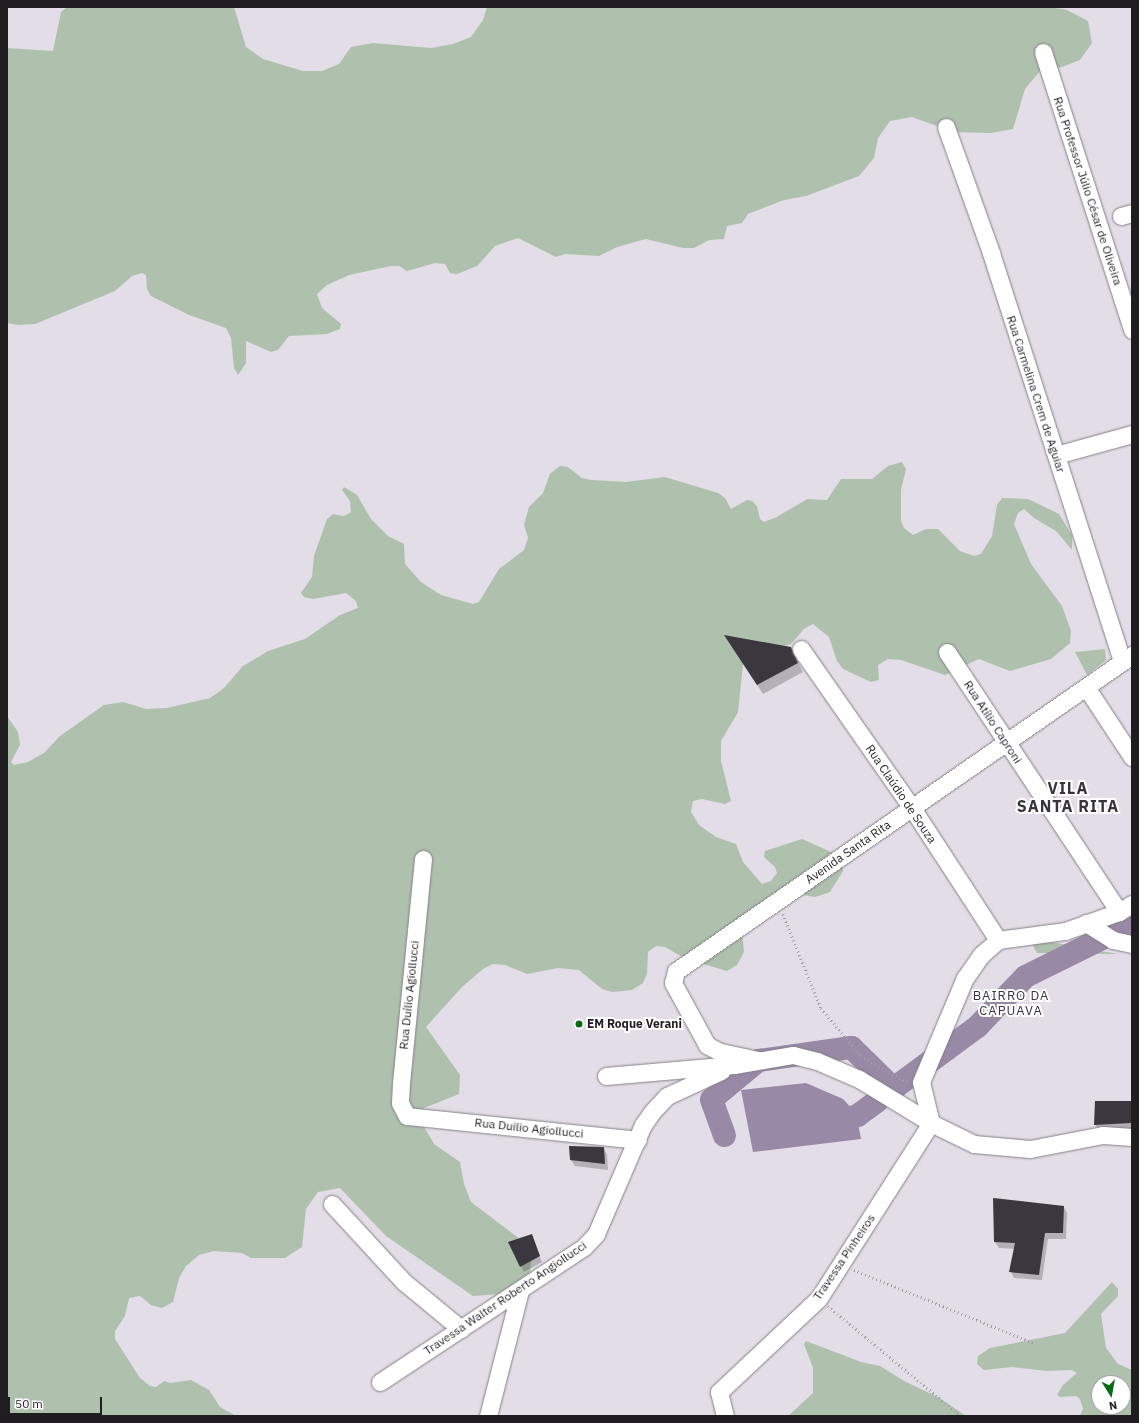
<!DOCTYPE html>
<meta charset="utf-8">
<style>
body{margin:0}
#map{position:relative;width:1139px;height:1423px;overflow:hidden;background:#e2dde6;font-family:"IBM Plex Sans",sans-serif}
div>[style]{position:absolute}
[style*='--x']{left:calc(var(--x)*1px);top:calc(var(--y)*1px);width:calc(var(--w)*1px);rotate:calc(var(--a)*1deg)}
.green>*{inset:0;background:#aec1ad}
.water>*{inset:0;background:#9889a6}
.shadow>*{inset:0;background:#0003}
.river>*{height:23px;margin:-11.5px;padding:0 11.5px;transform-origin:11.5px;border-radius:11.5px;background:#9889a6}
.building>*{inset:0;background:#3b373e}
.path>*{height:2.5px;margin-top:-1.25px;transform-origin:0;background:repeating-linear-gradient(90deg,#a29ea5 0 1px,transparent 0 4px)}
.roads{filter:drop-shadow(0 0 1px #858189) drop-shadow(0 0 1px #858189)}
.minor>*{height:17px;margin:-8.5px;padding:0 8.5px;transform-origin:8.5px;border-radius:8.5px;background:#fff}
.dots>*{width:11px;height:11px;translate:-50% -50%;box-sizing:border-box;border:2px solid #fff;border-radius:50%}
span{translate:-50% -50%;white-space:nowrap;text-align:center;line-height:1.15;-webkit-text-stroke:4px #fff;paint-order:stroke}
.street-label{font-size:12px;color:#1f1d20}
.poi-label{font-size:12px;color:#1f1d20;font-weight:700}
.left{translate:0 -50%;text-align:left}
.neighbourhood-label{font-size:13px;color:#38343b;letter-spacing:1px}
.district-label{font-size:16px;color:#38343b;font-weight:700;letter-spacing:1px}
.frame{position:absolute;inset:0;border:8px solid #1f1d20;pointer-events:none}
.north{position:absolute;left:1091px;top:1375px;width:40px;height:40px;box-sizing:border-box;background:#fff;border:1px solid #a5a5a6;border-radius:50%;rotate:169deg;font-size:11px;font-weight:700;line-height:16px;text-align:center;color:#1f1d20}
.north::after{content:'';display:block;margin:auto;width:14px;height:18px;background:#086a15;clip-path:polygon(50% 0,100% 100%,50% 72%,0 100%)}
.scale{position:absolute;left:8px;top:1397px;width:94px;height:18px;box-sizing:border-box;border:2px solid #1f1d20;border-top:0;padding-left:5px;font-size:12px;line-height:14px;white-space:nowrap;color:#1f1d20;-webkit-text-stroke:3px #fff;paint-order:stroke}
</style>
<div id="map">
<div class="green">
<div style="clip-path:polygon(67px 7px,234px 7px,246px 47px,263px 59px,303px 71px,322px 71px,339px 64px,351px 47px,373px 43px,431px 48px,453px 44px,471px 37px,483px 20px,487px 7px,1049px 7px,1067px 10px,1088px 21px,1092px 43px,1080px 60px,1062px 67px,1040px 71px,1025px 89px,1013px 129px,991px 133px,953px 132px,912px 117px,890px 121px,878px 138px,874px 158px,859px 176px,806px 196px,784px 200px,748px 214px,742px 223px,727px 226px,724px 239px,709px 240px,694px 248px,683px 248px,646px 239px,617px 247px,599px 256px,565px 254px,556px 257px,518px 238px,495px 246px,477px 266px,457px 274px,450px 273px,445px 264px,435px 263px,407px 271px,399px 266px,391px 266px,349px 275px,327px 285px,317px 294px,322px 308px,341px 324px,340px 329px,327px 334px,289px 336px,278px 350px,271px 352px,246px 341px,246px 363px,238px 375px,234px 368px,231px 338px,226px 328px,189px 315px,151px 296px,147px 289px,146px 275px,142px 273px,132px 276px,115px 291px,35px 324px,18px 325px,7px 323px,7px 48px,53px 51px,61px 12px)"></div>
<div style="clip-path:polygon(902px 462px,906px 469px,901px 490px,901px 521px,904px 528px,913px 535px,926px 529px,938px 529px,960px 551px,974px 556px,981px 554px,992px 536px,997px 505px,1002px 498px,1028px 499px,1059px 514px,1072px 535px,1072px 550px,1056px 531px,1034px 518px,1024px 509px,1018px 513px,1014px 524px,1031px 564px,1062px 606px,1071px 631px,1070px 643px,1051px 659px,1010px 671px,979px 659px,945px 675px,901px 660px,888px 659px,878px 665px,879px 680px,871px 682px,843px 669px,837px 661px,829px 637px,813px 624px,804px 629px,791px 644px,758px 654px,743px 664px,738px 712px,721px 741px,721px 761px,731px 801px,725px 804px,702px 799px,693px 801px,691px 812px,699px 825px,716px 837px,736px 844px,743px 862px,762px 884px,771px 881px,777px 873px,775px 867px,764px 857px,765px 851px,802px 839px,831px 852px,843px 860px,843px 871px,830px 892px,815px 897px,785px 892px,741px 920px,744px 952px,737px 965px,727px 971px,686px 959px,665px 947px,656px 946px,648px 952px,647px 974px,643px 983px,632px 990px,612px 992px,602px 989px,579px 970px,558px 968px,527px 974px,505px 965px,493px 964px,483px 969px,462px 987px,426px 1027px,460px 1075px,459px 1094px,424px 1108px,424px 1127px,434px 1144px,460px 1162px,464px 1184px,471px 1202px,524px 1242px,531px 1260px,530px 1278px,514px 1293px,473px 1296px,386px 1236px,340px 1188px,318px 1192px,306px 1209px,302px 1247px,285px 1258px,251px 1258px,242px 1253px,214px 1251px,199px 1255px,186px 1266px,179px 1278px,173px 1302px,162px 1308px,151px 1305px,140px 1296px,129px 1298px,125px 1316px,115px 1331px,115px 1339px,140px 1378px,150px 1386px,156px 1387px,164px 1381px,170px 1383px,191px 1380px,209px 1390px,220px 1407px,236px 1416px,7px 1416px,7px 716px,18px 732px,20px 745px,11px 762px,14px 765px,28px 762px,44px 753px,60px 736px,104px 705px,123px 702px,146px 709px,167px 708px,210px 698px,224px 688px,243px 666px,268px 651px,305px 639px,340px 615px,358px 608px,356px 601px,346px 593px,313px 599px,304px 597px,301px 593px,312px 577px,314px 556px,327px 519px,333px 514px,344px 516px,351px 512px,350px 501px,342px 490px,344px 487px,357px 495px,371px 519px,388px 536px,404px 544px,405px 564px,421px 582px,441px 595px,473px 604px,479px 602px,499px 569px,524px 550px,528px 538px,524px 525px,529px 507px,543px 493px,550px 474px,560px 466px,568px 467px,582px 478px,592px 480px,626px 482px,665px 477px,718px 493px,725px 498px,731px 509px,747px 500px,752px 501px,757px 506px,760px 519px,764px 522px,777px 517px,807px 499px,827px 500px,841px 479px,872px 479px,888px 466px)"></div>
<div style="clip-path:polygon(1105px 649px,1106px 660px,1087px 675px,1075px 652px)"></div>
<div style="clip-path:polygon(1029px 938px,1118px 954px,1037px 953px)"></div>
<div style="clip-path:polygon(evenodd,1112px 1282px,1118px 1289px,1118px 1296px,1101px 1314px,1106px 1348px,1118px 1364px,1132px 1370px,1132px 1416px,1080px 1416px,1083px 1409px,1080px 1399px,1076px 1396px,1060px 1397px,1057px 1395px,1063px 1385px,1077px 1373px,1072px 1370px,1047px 1371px,1012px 1367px,984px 1370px,977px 1364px,978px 1356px,990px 1348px,1065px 1333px,1112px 1282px,1099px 1383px,1123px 1383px,1123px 1407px,1099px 1407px,1099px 1383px)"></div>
<div style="clip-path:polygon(806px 1341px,861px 1362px,880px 1366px,904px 1381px,938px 1397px,966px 1416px,788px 1416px,813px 1393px,813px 1368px,804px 1344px)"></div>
</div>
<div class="water">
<div style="clip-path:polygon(806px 1083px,843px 1099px,856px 1113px,861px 1139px,753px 1152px,741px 1090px)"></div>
</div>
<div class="shadow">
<div style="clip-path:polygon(730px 644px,791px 648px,803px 672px,763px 694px)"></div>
<div style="clip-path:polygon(1132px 1102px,1132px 1129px,1099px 1131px,1095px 1124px)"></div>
<div style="clip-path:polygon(603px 1148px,607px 1154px,608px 1170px,575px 1166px,571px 1160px)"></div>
<div style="clip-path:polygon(1064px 1207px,1067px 1213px,1066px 1239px,1048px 1239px,1042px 1280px,1014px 1278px,1011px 1272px,1015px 1249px,999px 1248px,995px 1242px)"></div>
<div style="clip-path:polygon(531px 1235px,542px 1262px,524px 1272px,521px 1266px)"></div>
</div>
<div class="river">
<div style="--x:841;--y:1120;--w:17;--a:-17"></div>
<div style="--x:857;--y:1115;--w:24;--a:-36"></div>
<div style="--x:724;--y:1135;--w:38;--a:-110"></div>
<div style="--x:711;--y:1099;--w:61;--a:-39.7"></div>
<div style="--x:758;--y:1060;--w:94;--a:-8"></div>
<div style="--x:851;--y:1047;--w:59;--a:44.3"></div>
<div style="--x:893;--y:1088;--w:104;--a:-36.4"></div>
<div style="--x:977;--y:1026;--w:69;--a:-46.2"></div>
<div style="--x:1025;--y:976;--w:119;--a:-26.4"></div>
</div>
<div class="building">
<div style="clip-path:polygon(724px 635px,791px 647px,798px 663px,757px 685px)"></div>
<div style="clip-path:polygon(1095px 1101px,1132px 1101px,1132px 1123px,1094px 1125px)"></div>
<div style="clip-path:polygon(569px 1146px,604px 1147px,605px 1164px,570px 1160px)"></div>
<div style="clip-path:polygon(993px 1198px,1064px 1206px,1063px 1233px,1045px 1233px,1039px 1275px,1009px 1272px,1015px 1243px,994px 1242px)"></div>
<div style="clip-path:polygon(532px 1234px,540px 1256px,520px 1267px,508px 1242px)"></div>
</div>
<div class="path">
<div style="--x:783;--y:914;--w:101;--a:68"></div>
<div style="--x:821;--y:1008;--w:62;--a:50.2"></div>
<div style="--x:861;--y:1056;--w:53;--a:29.5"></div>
<div style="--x:854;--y:1270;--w:194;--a:22.1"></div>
<div style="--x:828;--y:1306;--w:173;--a:39.6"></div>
</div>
<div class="roads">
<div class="minor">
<div style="--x:1043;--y:52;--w:292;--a:72.2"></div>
<div style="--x:946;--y:127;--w:134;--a:70.3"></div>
<div style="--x:991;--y:253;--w:429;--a:72.2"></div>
<div style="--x:1121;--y:216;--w:11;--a:-15"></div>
<div style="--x:1056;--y:455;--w:79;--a:-15.4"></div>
<div style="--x:801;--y:649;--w:194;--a:55.1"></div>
<div style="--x:912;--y:808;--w:158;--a:56.9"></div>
<div style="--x:947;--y:652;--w:312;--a:56.5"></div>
<div style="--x:1086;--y:687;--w:84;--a:56.7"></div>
<div style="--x:423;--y:859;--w:225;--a:95.6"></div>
<div style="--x:401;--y:1083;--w:20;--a:93"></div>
<div style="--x:400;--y:1103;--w:15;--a:62"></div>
<div style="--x:407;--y:1116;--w:232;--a:5.9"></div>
<div style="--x:1086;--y:923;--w:32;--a:32"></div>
<div style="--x:1113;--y:940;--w:19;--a:12"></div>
<div style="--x:758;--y:1060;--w:39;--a:-168"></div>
<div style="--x:720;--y:1052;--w:15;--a:-152"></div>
<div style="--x:707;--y:1045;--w:71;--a:-118.7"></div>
<div style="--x:673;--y:983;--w:12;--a:-76"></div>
<div style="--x:676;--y:971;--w:555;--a:-34.72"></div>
<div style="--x:606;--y:1076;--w:128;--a:-4.9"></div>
<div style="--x:734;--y:1065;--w:60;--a:-9.6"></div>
<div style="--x:793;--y:1055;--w:25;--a:14"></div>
<div style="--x:817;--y:1061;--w:46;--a:23.2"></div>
<div style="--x:859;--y:1079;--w:84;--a:31.4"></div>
<div style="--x:931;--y:1123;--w:48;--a:26"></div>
<div style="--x:974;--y:1144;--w:56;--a:5.1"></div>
<div style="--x:1030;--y:1149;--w:74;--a:-10.9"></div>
<div style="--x:1103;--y:1135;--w:29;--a:4"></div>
<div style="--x:332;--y:1204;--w:106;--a:47.3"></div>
<div style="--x:404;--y:1282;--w:74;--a:39.5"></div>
<div style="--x:380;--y:1382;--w:245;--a:-33.5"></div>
<div style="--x:584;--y:1247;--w:18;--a:-47"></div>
<div style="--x:596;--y:1234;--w:119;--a:-66.7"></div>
<div style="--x:643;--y:1125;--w:16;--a:-55"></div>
<div style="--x:652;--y:1112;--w:22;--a:-47"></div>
<div style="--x:667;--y:1096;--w:60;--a:-24.8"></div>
<div style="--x:488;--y:1416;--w:130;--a:-75.7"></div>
<div style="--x:725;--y:1416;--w:25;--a:-104"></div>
<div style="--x:719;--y:1392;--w:137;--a:-43.2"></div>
<div style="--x:819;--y:1298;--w:208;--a:-57.4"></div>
<div style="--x:931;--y:1123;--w:42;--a:-103.7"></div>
<div style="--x:921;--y:1082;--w:113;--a:-67.1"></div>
<div style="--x:965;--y:978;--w:28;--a:-55"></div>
<div style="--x:981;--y:955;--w:23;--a:-41"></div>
<div style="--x:998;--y:940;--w:68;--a:-7.7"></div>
<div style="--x:1065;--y:931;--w:57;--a:-19.4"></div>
<div style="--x:1119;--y:912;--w:15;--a:-32"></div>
</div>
</div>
<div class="dots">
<div style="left:579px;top:1024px;background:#086a15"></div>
</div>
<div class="street-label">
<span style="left:1088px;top:191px;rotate:72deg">Rua Professor Júlio César de Oliveira</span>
<span style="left:1036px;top:394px;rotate:72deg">Rua Carmelina Crem de Aguiar</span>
<span style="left:993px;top:722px;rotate:57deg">Rua Atílio Caproni</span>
<span style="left:901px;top:794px;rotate:56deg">Rua Claúdio de Souza</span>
<span style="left:848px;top:852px;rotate:-35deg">Avenida Santa Rita</span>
<span style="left:409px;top:995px;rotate:-84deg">Rua Duílio Agiollucci</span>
<span style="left:529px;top:1128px;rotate:6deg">Rua Duilio Agiollucci</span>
<span style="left:844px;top:1257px;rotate:-56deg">Travessa Pinheiros</span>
<span style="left:505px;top:1298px;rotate:-34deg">Travessa Walter Roberto Angiollucci</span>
</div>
<div class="poi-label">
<span class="left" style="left:587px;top:1024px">EM Roque Verani</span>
</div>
<div class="neighbourhood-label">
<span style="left:1011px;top:1004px">BAIRRO DA<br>CAPUAVA</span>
</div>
<div class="district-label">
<span style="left:1068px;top:797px">VILA<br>SANTA RITA</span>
</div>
<div class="frame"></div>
<div class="north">N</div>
<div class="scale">50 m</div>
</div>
